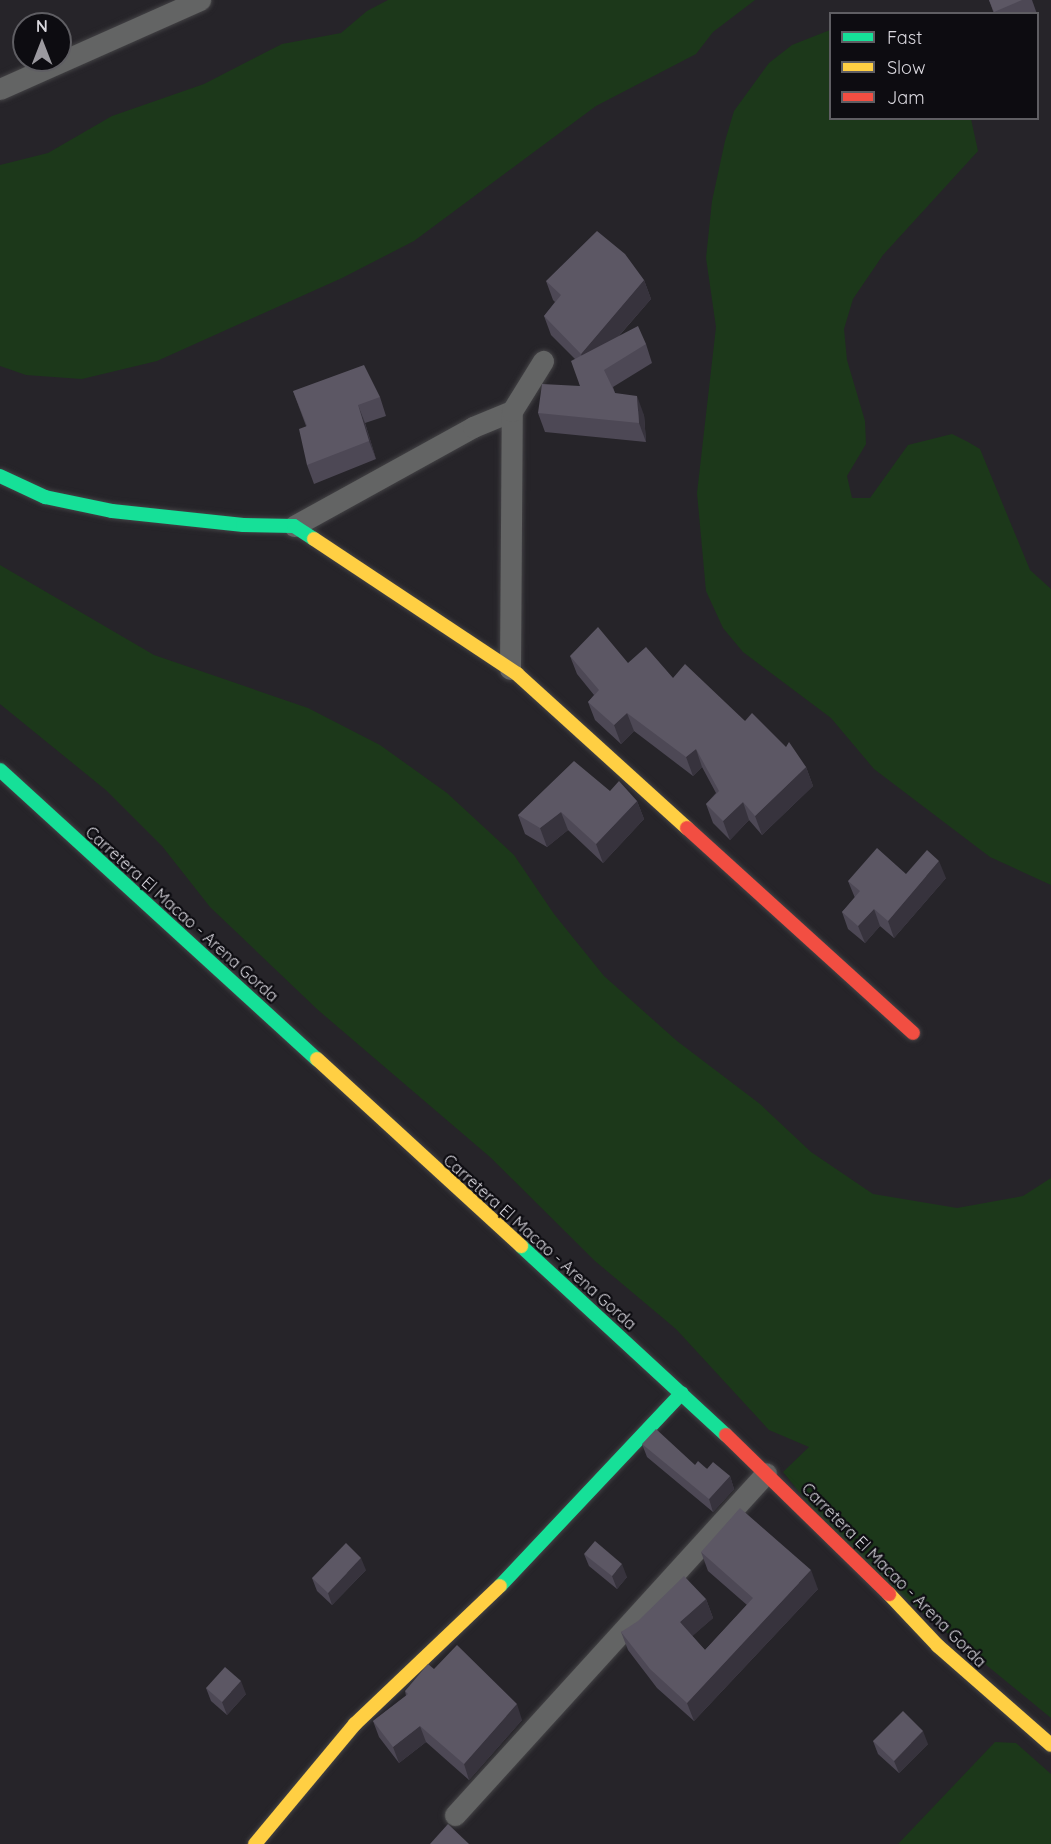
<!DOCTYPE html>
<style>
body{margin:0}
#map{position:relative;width:1051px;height:1844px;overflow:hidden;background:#262429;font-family:Quicksand,sans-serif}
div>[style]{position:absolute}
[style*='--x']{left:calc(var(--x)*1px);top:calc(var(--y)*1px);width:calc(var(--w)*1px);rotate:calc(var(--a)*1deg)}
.green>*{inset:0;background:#1c381a}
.roads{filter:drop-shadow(0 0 2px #434245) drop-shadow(0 0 2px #434245)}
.street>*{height:21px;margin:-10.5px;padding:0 10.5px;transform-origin:10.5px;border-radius:10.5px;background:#636464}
.fast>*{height:14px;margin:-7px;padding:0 7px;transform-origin:7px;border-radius:7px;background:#16e098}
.slow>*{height:14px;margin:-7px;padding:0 7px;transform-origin:7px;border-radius:7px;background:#ffcf43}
.jam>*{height:14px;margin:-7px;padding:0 7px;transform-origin:7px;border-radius:7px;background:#f24e42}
.wall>*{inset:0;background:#4d4855}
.shaded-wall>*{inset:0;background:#37333d}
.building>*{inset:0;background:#5c5764}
span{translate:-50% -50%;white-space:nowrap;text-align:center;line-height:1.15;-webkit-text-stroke:4.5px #0d0c11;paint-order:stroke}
.street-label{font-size:16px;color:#dad8df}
.legend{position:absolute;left:829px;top:12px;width:210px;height:108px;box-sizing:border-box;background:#0d0c11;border:2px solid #5f5e63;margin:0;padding:8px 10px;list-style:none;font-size:18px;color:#dad8df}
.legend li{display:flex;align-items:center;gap:12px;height:30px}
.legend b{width:30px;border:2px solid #5f5e63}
.north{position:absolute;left:12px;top:12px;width:60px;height:60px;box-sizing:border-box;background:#0d0c11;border:2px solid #5f5e63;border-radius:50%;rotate:0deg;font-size:16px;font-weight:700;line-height:24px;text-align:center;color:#dad8df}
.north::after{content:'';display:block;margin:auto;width:21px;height:27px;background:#9b999f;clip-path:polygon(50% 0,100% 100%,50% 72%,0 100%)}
</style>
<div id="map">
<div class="green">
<div style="clip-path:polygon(388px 0,755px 0,713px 32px,696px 54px,596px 106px,414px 241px,342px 278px,157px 361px,82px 379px,26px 375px,0 366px,0 165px,48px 153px,112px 116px,204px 84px,282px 44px,341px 33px,367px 11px)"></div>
<div style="clip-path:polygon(830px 30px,830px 118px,971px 119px,978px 151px,883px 255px,853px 299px,844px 329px,847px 360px,865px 421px,866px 444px,847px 476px,852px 498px,870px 498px,908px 445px,952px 434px,968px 442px,980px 449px,1030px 570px,1051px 589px,1051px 885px,990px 857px,874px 769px,831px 718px,743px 652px,723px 628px,706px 591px,697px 493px,716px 327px,706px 258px,712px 201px,725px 141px,734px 111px,769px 63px,792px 45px)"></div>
<div style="clip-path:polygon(0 565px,154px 655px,308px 708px,380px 745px,447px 793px,514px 855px,554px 914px,604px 976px,677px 1041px,760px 1104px,811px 1152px,873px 1194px,957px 1208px,1023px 1196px,1051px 1178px,1051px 1718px,845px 1549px,783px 1472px,809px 1447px,769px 1430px,676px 1329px,595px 1261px,490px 1157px,318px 1010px,210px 907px,162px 846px,107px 791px,0 704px)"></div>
<div style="clip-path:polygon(995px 1742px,1016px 1743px,1051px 1774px,1051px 1844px,898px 1844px)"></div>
</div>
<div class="roads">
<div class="street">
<div style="--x:0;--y:89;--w:219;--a:-24"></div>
<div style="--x:294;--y:526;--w:205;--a:-28.9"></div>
<div style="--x:473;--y:427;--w:42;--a:-22.3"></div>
<div style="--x:510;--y:669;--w:258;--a:-89.6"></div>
<div style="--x:512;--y:411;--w:59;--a:-58.2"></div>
<div style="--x:455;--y:1815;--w:462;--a:-47.7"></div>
</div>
<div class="fast">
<div style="--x:0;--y:476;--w:50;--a:25"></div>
<div style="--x:45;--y:497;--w:68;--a:11.8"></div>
<div style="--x:112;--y:511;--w:132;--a:6.1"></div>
<div style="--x:243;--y:525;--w:51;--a:1.1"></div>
<div style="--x:294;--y:526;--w:24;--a:33"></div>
<div style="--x:0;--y:770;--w:429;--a:42.4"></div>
<div style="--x:521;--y:1246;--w:279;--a:42.7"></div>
<div style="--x:500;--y:1586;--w:265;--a:-46.7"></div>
</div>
<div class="slow">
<div style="--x:314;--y:539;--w:244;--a:33.6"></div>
<div style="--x:517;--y:674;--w:229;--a:42.2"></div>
<div style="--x:317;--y:1059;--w:277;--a:42.5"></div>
<div style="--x:889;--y:1594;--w:71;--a:46.7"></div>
<div style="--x:938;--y:1646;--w:150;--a:41.2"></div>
<div style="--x:255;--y:1844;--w:156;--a:-50.2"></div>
<div style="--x:355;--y:1724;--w:200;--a:-43.6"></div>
</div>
<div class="jam">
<div style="--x:687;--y:828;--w:305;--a:42.2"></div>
<div style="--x:726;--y:1435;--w:228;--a:44.3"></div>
</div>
</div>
<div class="wall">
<div style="clip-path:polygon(989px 0,1032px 0,1037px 14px,994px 14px)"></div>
<div style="clip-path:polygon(644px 280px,651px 299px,618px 337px,646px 344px,652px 363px,613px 387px,615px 393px,644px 415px,646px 442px,545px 432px,538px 413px,580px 386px,575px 359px,551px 335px,544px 316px,555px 302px,553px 300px,546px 281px)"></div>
<div style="clip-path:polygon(293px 391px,380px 397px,386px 416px,365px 423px,376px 459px,314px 484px,307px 465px,306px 426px)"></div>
<div style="clip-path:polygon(570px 656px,628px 663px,673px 678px,745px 721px,806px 767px,813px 786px,762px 835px,749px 820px,730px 840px,713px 823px,706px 804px,716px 793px,702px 767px,693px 776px,634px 731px,621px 744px,595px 720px,588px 702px,594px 695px,577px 674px)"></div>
<div style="clip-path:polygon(610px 791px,637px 801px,644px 819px,603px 863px,568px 830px,547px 847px,525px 834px,518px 815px)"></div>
<div style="clip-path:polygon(906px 874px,946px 878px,894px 938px,880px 926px,865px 943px,848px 929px,842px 912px,855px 898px,848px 881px)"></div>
<div style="clip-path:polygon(642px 1444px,695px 1465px,730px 1476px,734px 1489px,713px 1512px,647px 1457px)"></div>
<div style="clip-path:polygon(701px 1552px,818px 1589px,694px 1721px,657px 1688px,628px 1650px,621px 1632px,706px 1599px,713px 1618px,692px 1636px,705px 1650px,747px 1605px,708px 1571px)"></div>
<div style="clip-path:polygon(584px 1554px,627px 1577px,617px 1589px,589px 1566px)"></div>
<div style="clip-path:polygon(366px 1570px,332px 1605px,317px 1591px,312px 1578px)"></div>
<div style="clip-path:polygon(206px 1688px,246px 1694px,227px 1715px,211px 1701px)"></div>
<div style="clip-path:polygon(405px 1691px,522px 1720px,469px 1780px,426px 1742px,399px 1763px,379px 1737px,373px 1721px,406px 1696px)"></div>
<div style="clip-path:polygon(873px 1741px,928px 1744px,899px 1773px,878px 1754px)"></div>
</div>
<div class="shaded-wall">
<div style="clip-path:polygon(644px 280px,651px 299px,587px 372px,581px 354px)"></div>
<div style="clip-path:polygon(637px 396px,644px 415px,646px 442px,639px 423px)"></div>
<div style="clip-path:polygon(358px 405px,365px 423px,376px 459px,369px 441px)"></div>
<div style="clip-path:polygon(627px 713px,634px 731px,621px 744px,614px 725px)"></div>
<div style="clip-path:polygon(696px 749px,702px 767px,693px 776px,686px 757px)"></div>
<div style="clip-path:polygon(806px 767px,813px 786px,762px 835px,755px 816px)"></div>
<div style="clip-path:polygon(637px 801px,644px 819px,603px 863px,596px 844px)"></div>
<div style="clip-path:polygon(743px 802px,749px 820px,730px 840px,723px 821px)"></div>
<div style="clip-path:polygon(561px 812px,568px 830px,547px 847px,540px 828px)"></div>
<div style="clip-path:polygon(939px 861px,946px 878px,894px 938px,888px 921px)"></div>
<div style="clip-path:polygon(874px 909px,880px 926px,865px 943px,858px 926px)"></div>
<div style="clip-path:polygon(730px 1476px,734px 1489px,713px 1512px,709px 1499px)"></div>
<div style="clip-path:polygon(361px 1558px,366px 1570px,332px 1605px,328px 1593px)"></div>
<div style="clip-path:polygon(622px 1564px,627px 1577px,617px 1589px,612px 1576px)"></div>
<div style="clip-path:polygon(811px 1570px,818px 1589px,694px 1721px,687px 1703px)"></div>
<div style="clip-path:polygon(706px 1599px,713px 1618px,687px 1641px,680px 1622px)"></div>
<div style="clip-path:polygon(241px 1681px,246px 1694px,227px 1715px,222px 1702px)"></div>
<div style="clip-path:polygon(517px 1704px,522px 1720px,469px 1780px,464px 1764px)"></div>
<div style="clip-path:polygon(420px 1726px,426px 1742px,399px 1763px,393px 1747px)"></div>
<div style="clip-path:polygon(923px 1731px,928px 1744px,899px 1773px,894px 1761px)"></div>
</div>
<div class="building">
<div style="clip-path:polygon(989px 0,1022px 0,994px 12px)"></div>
<div style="clip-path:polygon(597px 231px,625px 254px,644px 280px,581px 354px,544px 316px,561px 295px,546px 281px)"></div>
<div style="clip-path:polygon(638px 326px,646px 344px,604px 370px,615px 393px,637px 396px,639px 423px,538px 413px,542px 384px,580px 386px,571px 361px)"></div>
<div style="clip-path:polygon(364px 365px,380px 397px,358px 405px,369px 441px,307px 465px,299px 429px,307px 426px,293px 391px)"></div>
<div style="clip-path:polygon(598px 627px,628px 663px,646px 647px,673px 678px,685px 664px,745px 721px,752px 713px,786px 747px,789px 742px,806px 767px,755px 816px,743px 802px,723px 821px,706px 804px,719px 791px,696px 749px,686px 757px,627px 713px,614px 725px,588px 702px,599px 690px,570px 656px)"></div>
<div style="clip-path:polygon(574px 761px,610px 791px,619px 781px,637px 801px,596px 844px,561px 812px,540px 828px,518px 815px)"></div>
<div style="clip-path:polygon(877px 848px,906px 874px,927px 850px,939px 861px,888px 921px,874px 909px,858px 926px,842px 912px,860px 891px,848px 881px)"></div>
<div style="clip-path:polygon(656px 1429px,695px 1465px,698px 1461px,707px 1469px,713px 1462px,730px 1476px,709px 1499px,642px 1444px)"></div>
<div style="clip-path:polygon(740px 1508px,811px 1570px,687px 1703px,650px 1669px,621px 1632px,638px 1621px,684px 1576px,706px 1599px,680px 1622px,705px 1650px,753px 1598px,701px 1552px)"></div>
<div style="clip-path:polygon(595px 1541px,622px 1564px,612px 1576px,584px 1554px)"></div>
<div style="clip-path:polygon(346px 1543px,361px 1558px,328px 1593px,312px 1578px)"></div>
<div style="clip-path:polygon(457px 1645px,517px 1704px,464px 1764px,420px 1726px,393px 1747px,373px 1721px,408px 1694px,405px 1691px,428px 1664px,434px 1669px)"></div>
<div style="clip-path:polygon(225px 1667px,241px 1681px,222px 1702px,206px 1688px)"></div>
<div style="clip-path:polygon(903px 1711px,923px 1731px,894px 1761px,873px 1741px)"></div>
<div style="clip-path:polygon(448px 1824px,469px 1844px,430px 1844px)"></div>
</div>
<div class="street-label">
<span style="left:182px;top:914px;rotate:42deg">Carretera El Macao - Arena Gorda</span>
<span style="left:540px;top:1242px;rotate:42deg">Carretera El Macao - Arena Gorda</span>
<span style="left:894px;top:1575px;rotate:45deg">Carretera El Macao - Arena Gorda</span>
</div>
<ul class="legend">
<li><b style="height:8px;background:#16e098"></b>Fast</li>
<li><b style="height:8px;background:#ffcf43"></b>Slow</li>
<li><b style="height:8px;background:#f24e42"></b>Jam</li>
</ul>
<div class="north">N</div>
</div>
